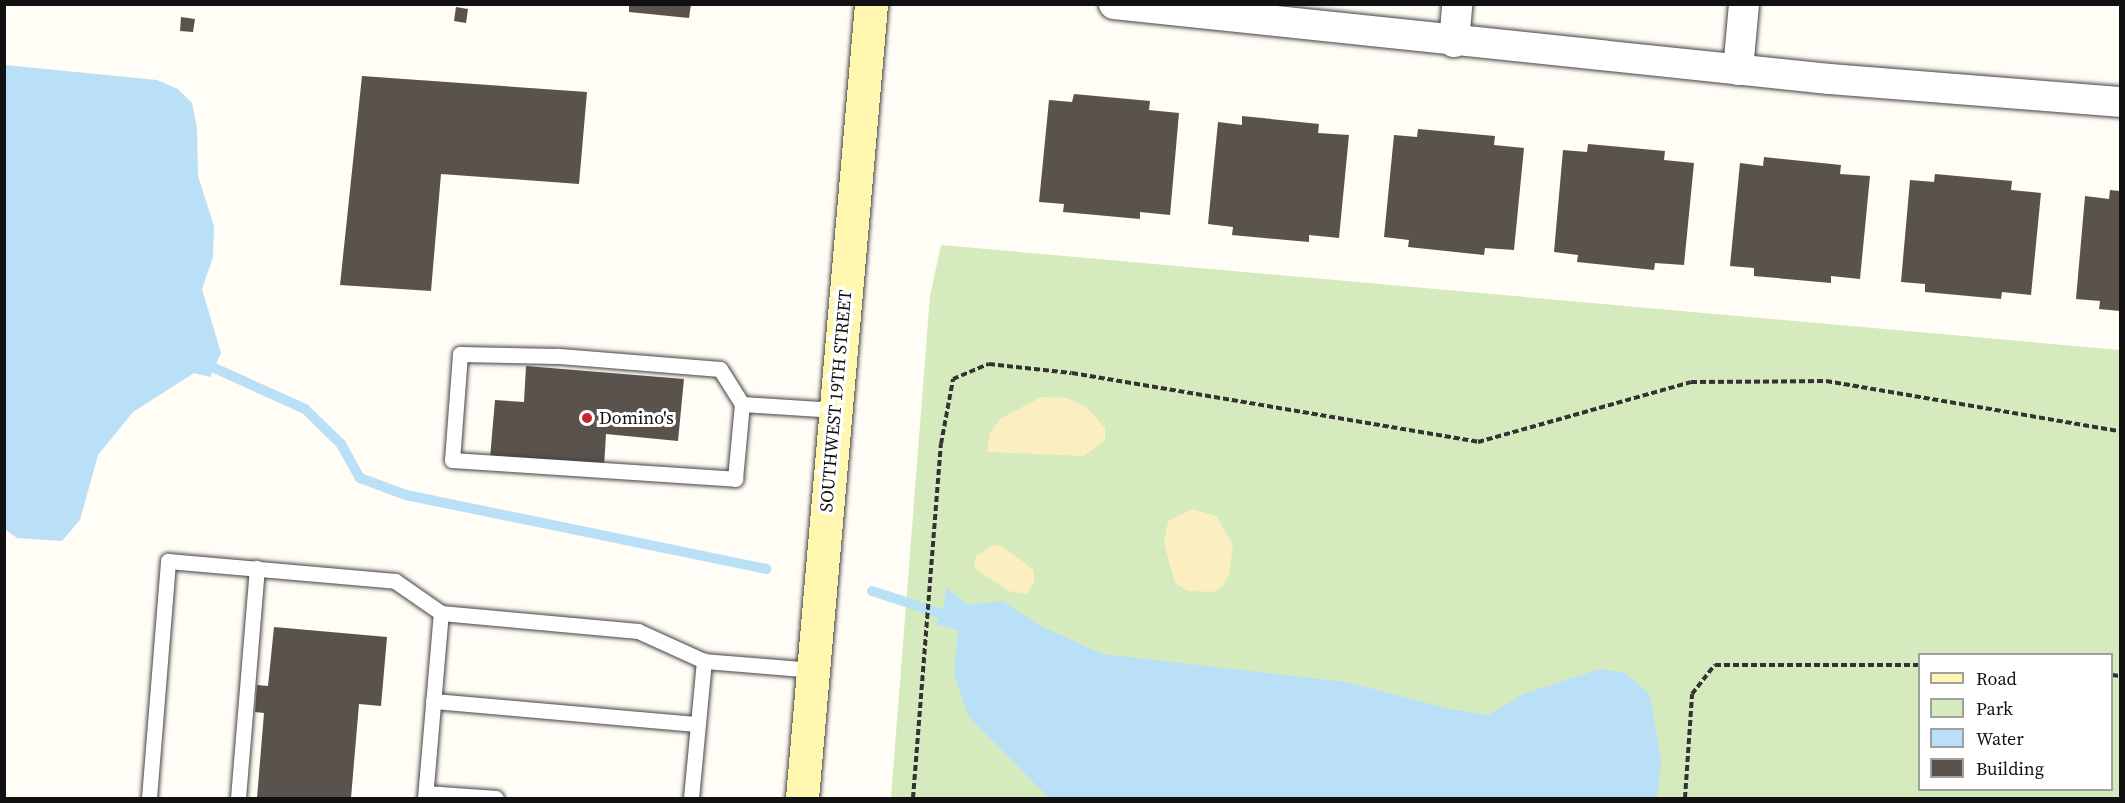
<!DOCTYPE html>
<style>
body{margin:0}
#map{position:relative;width:2125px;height:803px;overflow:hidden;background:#fffdf5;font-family:"Source Serif 4",serif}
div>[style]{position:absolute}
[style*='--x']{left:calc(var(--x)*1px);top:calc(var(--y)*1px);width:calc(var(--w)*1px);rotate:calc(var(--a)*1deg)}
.green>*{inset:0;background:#d5ebbd}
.sand>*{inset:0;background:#fbeec1}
.water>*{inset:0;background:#b9e0f7}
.stream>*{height:10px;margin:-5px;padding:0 5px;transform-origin:5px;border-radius:5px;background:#b9e0f7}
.building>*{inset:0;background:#5a524d}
.path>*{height:4px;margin-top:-2px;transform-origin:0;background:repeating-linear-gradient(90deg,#333 0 6px,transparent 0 9px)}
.roads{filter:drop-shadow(0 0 2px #444) drop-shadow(0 0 2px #444)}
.lane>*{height:15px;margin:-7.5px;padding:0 7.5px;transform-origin:7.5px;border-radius:7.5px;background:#fff}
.street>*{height:30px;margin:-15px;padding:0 15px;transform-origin:15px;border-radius:15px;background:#fff}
.secondary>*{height:33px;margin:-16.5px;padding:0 16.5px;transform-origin:16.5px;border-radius:16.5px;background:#fff6b0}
.dots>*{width:16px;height:16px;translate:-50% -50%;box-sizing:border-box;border:3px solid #fff;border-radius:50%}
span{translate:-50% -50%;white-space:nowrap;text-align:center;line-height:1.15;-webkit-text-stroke:6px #fff;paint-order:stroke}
.street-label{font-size:18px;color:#111}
.poi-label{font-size:18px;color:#111}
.left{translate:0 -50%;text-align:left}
.frame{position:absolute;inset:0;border:6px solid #111;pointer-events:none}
.legend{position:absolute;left:1918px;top:653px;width:195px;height:138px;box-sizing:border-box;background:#fff;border:2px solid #a0a0a0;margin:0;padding:8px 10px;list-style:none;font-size:18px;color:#111}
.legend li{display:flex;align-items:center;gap:12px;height:30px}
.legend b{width:30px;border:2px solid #a0a0a0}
</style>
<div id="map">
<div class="green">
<div style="clip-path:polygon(evenodd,941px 245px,2120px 350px,2120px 798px,891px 798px,930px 296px,941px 245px,1920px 654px,2112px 654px,2112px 790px,1920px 790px,1920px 654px)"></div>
</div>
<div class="sand">
<div style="clip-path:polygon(1041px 397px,1067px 398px,1085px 406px,1105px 428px,1105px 441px,1084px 456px,987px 452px,990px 433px,1000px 419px)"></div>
<div style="clip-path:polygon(1193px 509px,1216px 516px,1233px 545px,1229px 574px,1223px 586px,1213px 592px,1188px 591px,1175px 583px,1164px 543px,1168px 521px)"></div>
<div style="clip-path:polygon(993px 545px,1002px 546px,1034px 570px,1034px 583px,1026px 594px,1008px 591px,974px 568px,976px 556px)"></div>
</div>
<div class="water">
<div style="clip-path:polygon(5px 65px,157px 80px,178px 89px,192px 103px,197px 128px,198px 176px,214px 226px,213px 257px,202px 289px,221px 353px,210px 377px,194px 373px,133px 412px,98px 455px,80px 520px,62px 541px,17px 538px,5px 529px)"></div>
<div style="clip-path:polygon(947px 588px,968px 605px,1002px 601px,1039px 625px,1102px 654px,1346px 682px,1450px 709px,1489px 715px,1523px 694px,1600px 669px,1626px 673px,1650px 695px,1661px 760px,1657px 798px,1049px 798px,969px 717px,954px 674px,958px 630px,935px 624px,942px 614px)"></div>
</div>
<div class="stream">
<div style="--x:201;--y:362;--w:114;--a:24.3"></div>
<div style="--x:305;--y:409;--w:50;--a:44.2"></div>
<div style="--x:341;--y:444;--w:39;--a:61"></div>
<div style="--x:360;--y:478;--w:49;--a:20.3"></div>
<div style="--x:406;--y:495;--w:368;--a:11.6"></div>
<div style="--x:872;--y:591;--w:74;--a:18.2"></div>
</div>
<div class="building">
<div style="clip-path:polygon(629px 4px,691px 4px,689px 18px,629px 12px)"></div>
<div style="clip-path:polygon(456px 7px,468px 9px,466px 23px,454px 21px)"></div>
<div style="clip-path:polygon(181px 17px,195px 19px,193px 32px,180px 31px)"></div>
<div style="clip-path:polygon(362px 76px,587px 92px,579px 184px,441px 174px,431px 291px,340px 285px)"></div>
<div style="clip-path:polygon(1074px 94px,1150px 101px,1149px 110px,1179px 113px,1170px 215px,1140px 212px,1140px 219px,1063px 212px,1064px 204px,1039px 202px,1049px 100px,1072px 102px)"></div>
<div style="clip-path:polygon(1242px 116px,1319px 124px,1318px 133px,1349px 135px,1339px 238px,1309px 235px,1309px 242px,1232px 235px,1233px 227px,1208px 224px,1218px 122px,1242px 125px)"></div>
<div style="clip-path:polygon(1418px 129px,1495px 136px,1494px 145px,1524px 148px,1514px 250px,1485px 248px,1484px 255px,1408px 247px,1409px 240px,1384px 237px,1394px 135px,1417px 137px)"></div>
<div style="clip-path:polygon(1588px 144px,1665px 151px,1664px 160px,1694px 163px,1684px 265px,1655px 263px,1654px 270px,1577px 262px,1578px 255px,1554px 252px,1563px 150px,1587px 152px)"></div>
<div style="clip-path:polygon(1764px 157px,1841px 165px,1840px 174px,1870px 176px,1860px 279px,1831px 276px,1831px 283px,1754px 276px,1754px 268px,1730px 266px,1740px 163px,1763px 166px)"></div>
<div style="clip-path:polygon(1935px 174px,2012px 181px,2011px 190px,2041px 193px,2031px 295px,2002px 292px,2001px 299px,1925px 292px,1925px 284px,1901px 282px,1910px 180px,1934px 182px)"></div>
<div style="clip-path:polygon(2110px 190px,2120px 191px,2120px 311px,2099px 309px,2100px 301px,2076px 299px,2085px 196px,2109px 199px)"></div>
<div style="clip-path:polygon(526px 366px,684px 379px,678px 441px,606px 434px,604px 467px,490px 458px,495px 400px,524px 402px)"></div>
<div style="clip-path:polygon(274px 627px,387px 637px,381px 706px,359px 704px,351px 798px,257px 798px,264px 713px,255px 712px,257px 685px,268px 686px)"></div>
</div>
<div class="path">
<div style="--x:2112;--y:675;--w:8;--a:7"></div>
<div style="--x:913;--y:798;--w:355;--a:-85.5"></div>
<div style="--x:941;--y:444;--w:66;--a:-79.5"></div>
<div style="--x:953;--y:379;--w:39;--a:-23"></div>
<div style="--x:989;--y:364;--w:83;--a:6.2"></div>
<div style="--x:1072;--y:373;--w:412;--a:9.6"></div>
<div style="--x:1478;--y:442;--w:221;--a:-15.7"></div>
<div style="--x:1691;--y:382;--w:135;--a:-0.4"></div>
<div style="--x:1826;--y:381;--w:298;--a:9.7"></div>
<div style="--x:1685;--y:798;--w:104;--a:-86.1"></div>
<div style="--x:1692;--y:694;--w:37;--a:-52"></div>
<div style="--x:1715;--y:665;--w:205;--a:0"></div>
</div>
<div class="roads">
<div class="lane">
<div style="--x:742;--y:404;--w:41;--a:-122.2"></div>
<div style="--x:720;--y:369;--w:164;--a:-175.4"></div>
<div style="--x:557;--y:356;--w:97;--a:-178.8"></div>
<div style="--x:460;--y:354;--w:106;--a:94.3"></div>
<div style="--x:452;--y:460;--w:284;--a:3.8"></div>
<div style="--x:735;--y:479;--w:75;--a:-84.7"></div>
<div style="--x:742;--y:404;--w:94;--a:3.7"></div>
<div style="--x:433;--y:701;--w:265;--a:5"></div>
<div style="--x:426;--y:793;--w:70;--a:4.1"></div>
<div style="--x:149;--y:798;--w:238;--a:-85.4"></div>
<div style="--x:168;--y:561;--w:228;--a:5"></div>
<div style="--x:395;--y:581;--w:56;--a:34.8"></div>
<div style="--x:441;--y:613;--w:198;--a:5.2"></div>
<div style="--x:638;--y:631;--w:72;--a:24.4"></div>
<div style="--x:238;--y:798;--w:231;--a:-85.3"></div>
<div style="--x:425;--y:798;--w:186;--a:-85.1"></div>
<div style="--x:691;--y:798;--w:138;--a:-84.6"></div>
<div style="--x:704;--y:661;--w:109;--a:4.7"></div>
</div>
<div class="street">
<div style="--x:1114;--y:4;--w:719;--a:5.99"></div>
<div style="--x:1829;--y:79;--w:292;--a:4.5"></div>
<div style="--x:1454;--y:42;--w:38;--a:-85"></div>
<div style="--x:1738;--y:70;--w:66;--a:-84.8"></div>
</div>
<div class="secondary">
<div style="--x:802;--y:798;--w:797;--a:-85.03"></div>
</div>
</div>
<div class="dots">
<div style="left:587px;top:418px;background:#c4262e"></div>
</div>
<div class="street-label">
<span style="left:836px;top:401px;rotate:-85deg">SOUTHWEST 19TH STREET</span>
</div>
<div class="poi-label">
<span class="left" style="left:599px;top:418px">Domino's</span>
</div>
<div class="frame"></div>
<ul class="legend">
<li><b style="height:8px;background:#fff6b0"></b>Road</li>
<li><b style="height:16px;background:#d5ebbd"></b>Park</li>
<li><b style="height:16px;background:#b9e0f7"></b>Water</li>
<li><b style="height:16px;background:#5a524d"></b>Building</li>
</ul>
</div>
